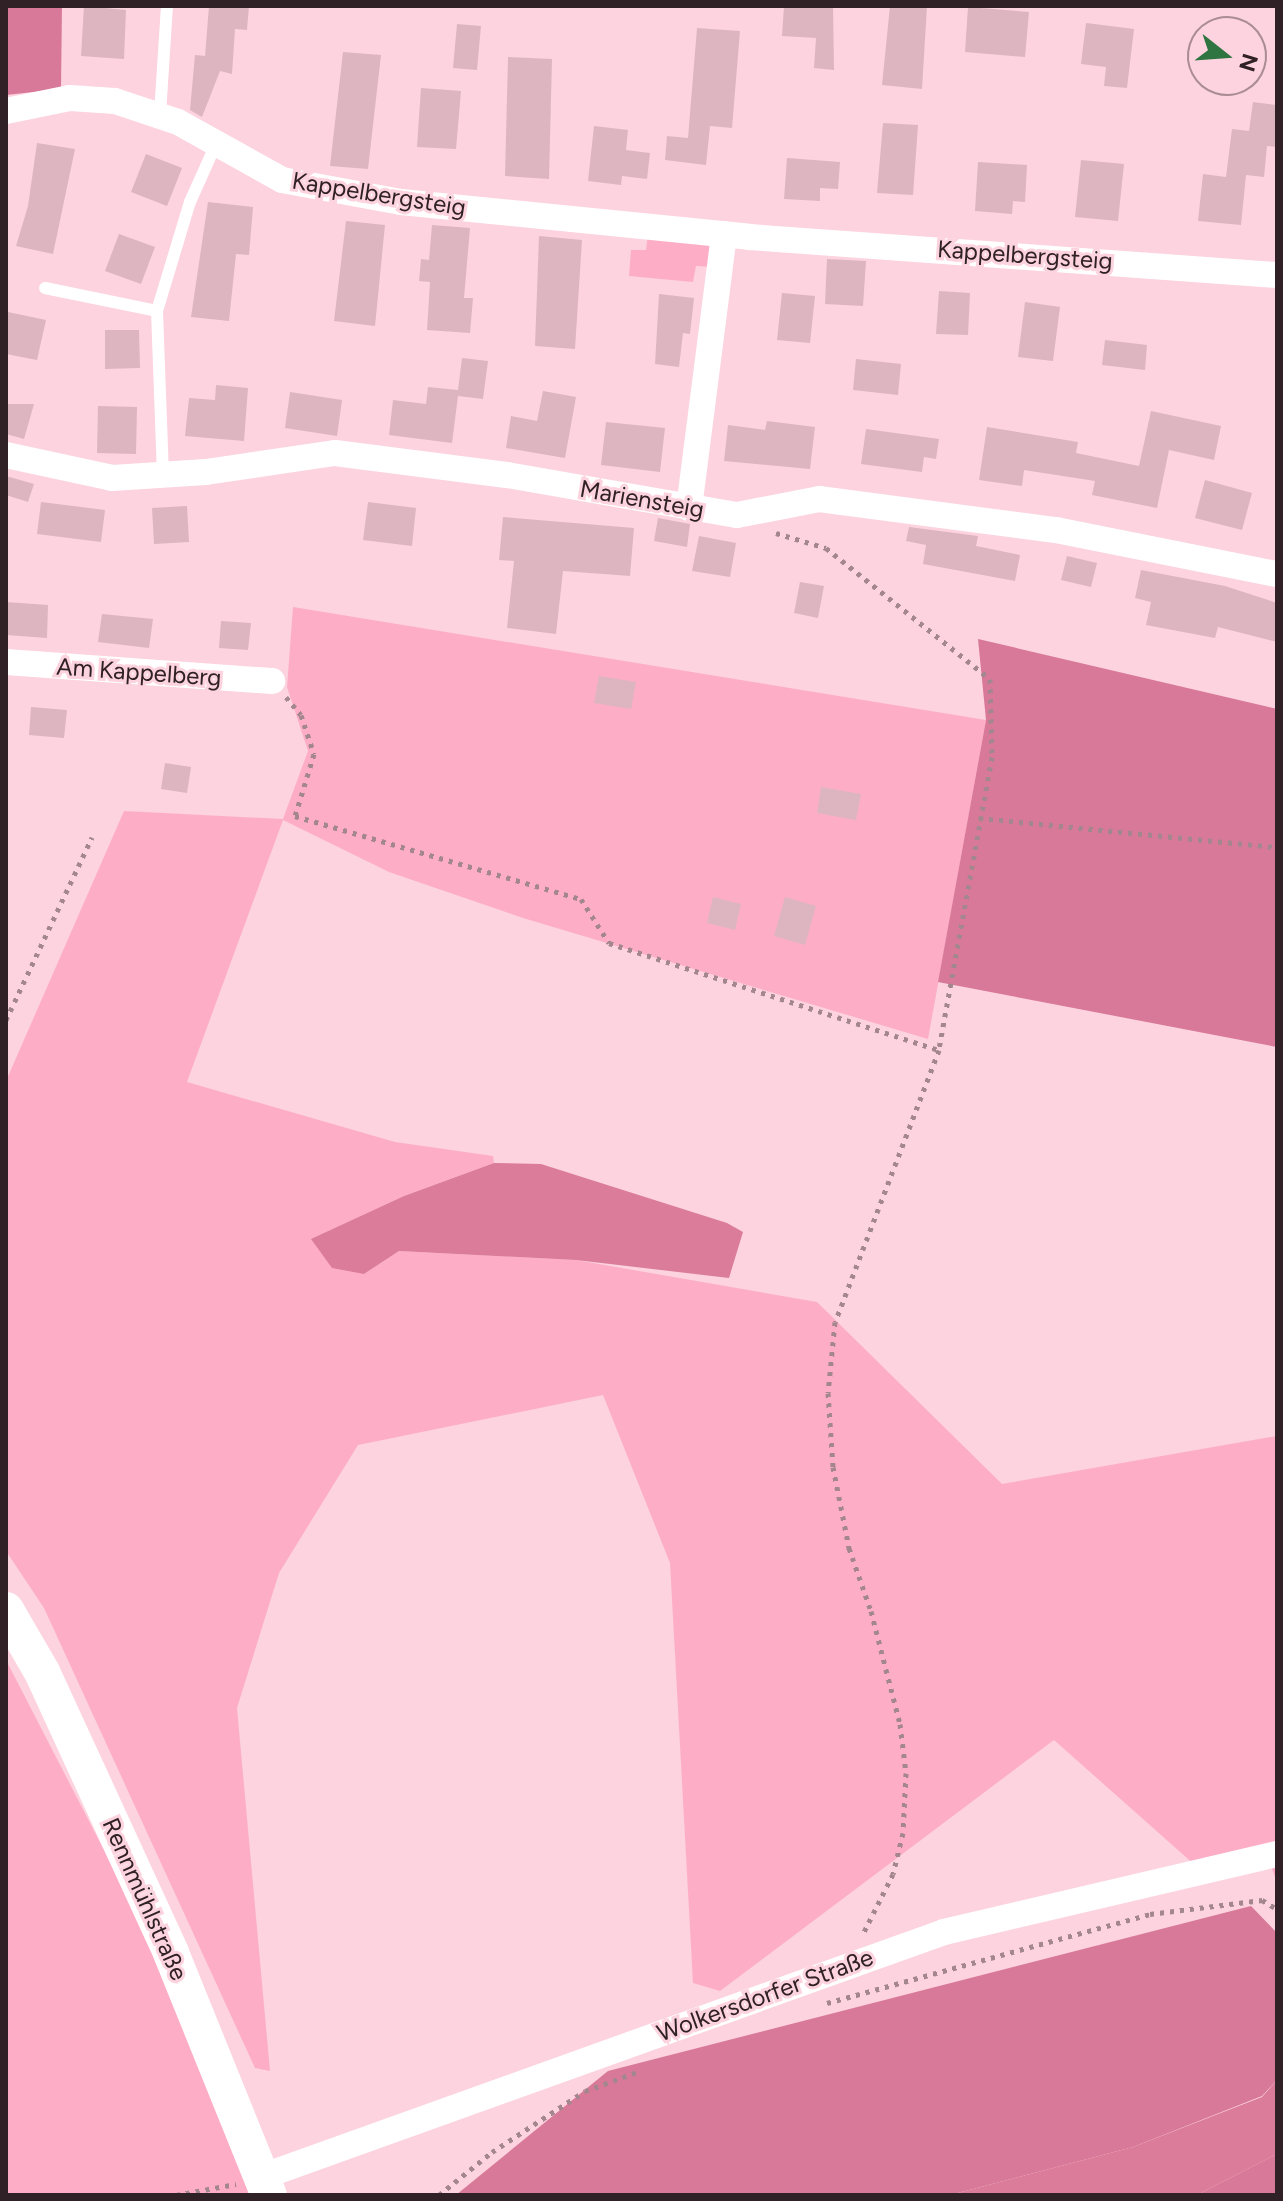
<!DOCTYPE html>
<meta charset="utf-8">
<style>
body{margin:0}
#map{position:relative;width:1283px;height:2201px;overflow:hidden;background:#fcd3de;font-family:Figtree,sans-serif}
div>[style]{position:absolute}
[style*='--x']{left:calc(var(--x)*1px);top:calc(var(--y)*1px);width:calc(var(--w)*1px);rotate:calc(var(--a)*1deg)}
.green>*{inset:0;background:#fdaec6}
.forest>*{inset:0;background:#d97999}
.water>*{inset:0;background:#db7c9b}
.building>*{inset:0;background:#ddb5c0}
.path>*{height:5px;margin-top:-2.5px;transform-origin:0;background:repeating-linear-gradient(90deg,#a3868e 0 4px,transparent 0 10px)}
.service>*{height:12px;margin:-6px;padding:0 6px;transform-origin:6px;border-radius:6px;background:#fff}
.minor>*{height:26px;margin:-13px;padding:0 13px;transform-origin:13px;border-radius:13px;background:#fff}
.secondary>*{height:36px;margin:-18px;padding:0 18px;transform-origin:18px;border-radius:18px;background:#fff}
span{translate:-50% -50%;white-space:nowrap;text-align:center;line-height:1.15;-webkit-text-stroke:6px #fcd3de;paint-order:stroke}
.street-label{font-size:24px;color:#302126}
.frame{position:absolute;inset:0;border:8px solid #302126;pointer-events:none}
.north{position:absolute;left:1187px;top:16px;width:80px;height:80px;box-sizing:border-box;background:#fcd3de;border:2px solid #aa8c94;border-radius:50%;rotate:107deg;font-size:22px;font-weight:700;line-height:32px;text-align:center;color:#302126}
.north::after{content:'';display:block;margin:auto;width:28px;height:36px;background:#2e7542;clip-path:polygon(50% 0,100% 100%,50% 72%,0 100%)}
</style>
<div id="map">
<div class="green">
<div style="clip-path:polygon(648px 234px,709px 240px,713px 267px,696px 266px,693px 282px,629px 276px,631px 250px,646px 250px)"></div>
<div style="clip-path:polygon(293px 607px,986px 720px,928px 1039px,523px 918px,389px 872px,283px 820px,187px 1082px,395px 1142px,493px 1156px,494px 1163px,404px 1196px,312px 1239px,364px 1274px,399px 1251px,576px 1260px,817px 1302px,1002px 1484px,1277px 1436px,1277px 1882px,1272px 1869px,1205px 1874px,1054px 1740px,720px 1991px,693px 1983px,670px 1563px,603px 1395px,358px 1445px,279px 1573px,237px 1708px,270px 2071px,255px 2068px,44px 1608px,6px 1551px,6px 1081px,124px 811px,283px 819px,308px 751px,287px 687px)"></div>
<div style="clip-path:polygon(6px 1660px,141px 1922px,216px 2084px,249px 2195px,6px 2195px)"></div>
</div>
<div class="forest">
<div style="clip-path:polygon(6px 6px,62px 6px,61px 89px,6px 95px)"></div>
<div style="clip-path:polygon(978px 639px,1277px 709px,1277px 1047px,938px 982px,986px 720px)"></div>
<div style="clip-path:polygon(1251px 1906px,1277px 1933px,1277px 2080px,1262px 2096px,1133px 2147px,950px 2195px,456px 2195px,608px 2071px)"></div>
<div style="clip-path:polygon(1277px 2154px,1277px 2195px,1197px 2195px)"></div>
</div>
<div class="water">
<div style="clip-path:polygon(494px 1163px,541px 1164px,727px 1223px,743px 1232px,729px 1278px,576px 1260px,399px 1251px,364px 1274px,332px 1268px,311px 1239px,404px 1196px)"></div>
<div style="clip-path:polygon(1277px 2080px,1277px 2154px,1197px 2195px,950px 2195px,1133px 2147px,1262px 2097px)"></div>
</div>
<div class="building">
<div style="clip-path:polygon(84px 6px,126px 10px,124px 59px,81px 56px)"></div>
<div style="clip-path:polygon(209px 6px,249px 6px,247px 30px,235px 29px,232px 74px,220px 71px,202px 117px,190px 110px,195px 55px,205px 56px)"></div>
<div style="clip-path:polygon(784px 6px,833px 6px,834px 70px,814px 68px,816px 38px,782px 36px)"></div>
<div style="clip-path:polygon(890px 6px,927px 6px,922px 89px,882px 85px)"></div>
<div style="clip-path:polygon(968px 7px,1029px 12px,1025px 57px,965px 52px)"></div>
<div style="clip-path:polygon(1086px 23px,1134px 29px,1127px 88px,1104px 86px,1106px 67px,1081px 64px)"></div>
<div style="clip-path:polygon(457px 24px,481px 26px,477px 70px,453px 68px)"></div>
<div style="clip-path:polygon(697px 28px,740px 31px,732px 128px,710px 126px,706px 165px,665px 160px,667px 136px,688px 138px)"></div>
<div style="clip-path:polygon(343px 52px,381px 55px,368px 169px,330px 166px)"></div>
<div style="clip-path:polygon(508px 57px,552px 59px,549px 179px,505px 176px)"></div>
<div style="clip-path:polygon(421px 88px,461px 91px,456px 149px,417px 147px)"></div>
<div style="clip-path:polygon(1253px 102px,1277px 105px,1277px 147px,1267px 146px,1264px 177px,1246px 175px,1241px 225px,1198px 221px,1203px 174px,1226px 177px,1232px 129px,1249px 131px)"></div>
<div style="clip-path:polygon(883px 123px,918px 125px,913px 195px,877px 193px)"></div>
<div style="clip-path:polygon(594px 126px,628px 130px,626px 150px,650px 153px,647px 179px,622px 176px,621px 185px,588px 181px)"></div>
<div style="clip-path:polygon(37px 143px,75px 149px,53px 254px,16px 246px,28px 206px)"></div>
<div style="clip-path:polygon(146px 154px,182px 168px,167px 206px,131px 192px)"></div>
<div style="clip-path:polygon(787px 158px,840px 162px,838px 189px,820px 188px,820px 201px,784px 199px)"></div>
<div style="clip-path:polygon(1081px 160px,1124px 164px,1118px 221px,1075px 217px)"></div>
<div style="clip-path:polygon(978px 162px,1027px 165px,1025px 202px,1013px 201px,1012px 214px,975px 211px)"></div>
<div style="clip-path:polygon(208px 202px,253px 207px,249px 255px,236px 254px,229px 321px,191px 317px)"></div>
<div style="clip-path:polygon(346px 221px,385px 225px,375px 326px,334px 321px)"></div>
<div style="clip-path:polygon(432px 225px,470px 228px,464px 298px,473px 298px,470px 333px,427px 330px,430px 282px,419px 281px,421px 259px,429px 260px)"></div>
<div style="clip-path:polygon(119px 234px,155px 247px,141px 284px,105px 271px)"></div>
<div style="clip-path:polygon(539px 236px,582px 240px,575px 349px,535px 346px)"></div>
<div style="clip-path:polygon(827px 259px,866px 261px,863px 306px,825px 304px)"></div>
<div style="clip-path:polygon(939px 291px,970px 293px,968px 335px,936px 334px)"></div>
<div style="clip-path:polygon(782px 293px,815px 296px,810px 343px,777px 340px)"></div>
<div style="clip-path:polygon(659px 294px,694px 298px,690px 334px,683px 333px,679px 367px,655px 364px)"></div>
<div style="clip-path:polygon(1025px 302px,1060px 307px,1053px 361px,1018px 357px)"></div>
<div style="clip-path:polygon(8px 312px,46px 320px,37px 360px,6px 354px)"></div>
<div style="clip-path:polygon(105px 330px,139px 330px,140px 368px,105px 369px)"></div>
<div style="clip-path:polygon(1105px 340px,1147px 345px,1145px 370px,1102px 365px)"></div>
<div style="clip-path:polygon(462px 358px,488px 361px,483px 399px,458px 396px,452px 443px,389px 435px,393px 400px,426px 404px,428px 387px,458px 390px)"></div>
<div style="clip-path:polygon(856px 359px,901px 364px,898px 395px,853px 390px)"></div>
<div style="clip-path:polygon(216px 385px,248px 388px,244px 441px,185px 436px,189px 398px,215px 400px)"></div>
<div style="clip-path:polygon(543px 391px,576px 397px,565px 458px,506px 448px,511px 416px,537px 421px)"></div>
<div style="clip-path:polygon(290px 392px,342px 400px,337px 436px,285px 428px)"></div>
<div style="clip-path:polygon(6px 404px,34px 404px,24px 439px,6px 434px)"></div>
<div style="clip-path:polygon(98px 406px,137px 407px,136px 454px,97px 453px)"></div>
<div style="clip-path:polygon(1151px 411px,1221px 426px,1214px 460px,1169px 450px,1157px 508px,1092px 495px,1095px 481px,1024px 470px,1022px 486px,979px 480px,987px 427px,1078px 442px,1076px 453px,1139px 466px)"></div>
<div style="clip-path:polygon(767px 421px,815px 427px,810px 469px,724px 461px,728px 425px,765px 430px)"></div>
<div style="clip-path:polygon(606px 422px,665px 428px,660px 472px,601px 465px)"></div>
<div style="clip-path:polygon(866px 429px,939px 439px,936px 459px,924px 457px,922px 472px,861px 464px)"></div>
<div style="clip-path:polygon(6px 476px,34px 484px,28px 502px,6px 495px)"></div>
<div style="clip-path:polygon(1205px 480px,1252px 493px,1242px 530px,1195px 518px)"></div>
<div style="clip-path:polygon(41px 502px,105px 510px,101px 542px,37px 534px)"></div>
<div style="clip-path:polygon(368px 502px,416px 508px,412px 546px,363px 540px)"></div>
<div style="clip-path:polygon(187px 506px,189px 542px,154px 544px,152px 508px)"></div>
<div style="clip-path:polygon(503px 517px,634px 528px,630px 576px,563px 571px,556px 634px,507px 628px,514px 561px,499px 560px)"></div>
<div style="clip-path:polygon(658px 518px,690px 524px,687px 547px,654px 541px)"></div>
<div style="clip-path:polygon(909px 527px,978px 536px,976px 546px,1020px 555px,1015px 581px,923px 564px,926px 545px,906px 541px)"></div>
<div style="clip-path:polygon(699px 536px,736px 543px,730px 577px,692px 571px)"></div>
<div style="clip-path:polygon(1067px 556px,1097px 563px,1091px 587px,1061px 580px)"></div>
<div style="clip-path:polygon(1141px 570px,1225px 586px,1277px 603px,1277px 642px,1218px 627px,1215px 638px,1146px 625px,1151px 602px,1135px 598px)"></div>
<div style="clip-path:polygon(800px 582px,824px 586px,818px 618px,794px 613px)"></div>
<div style="clip-path:polygon(6px 602px,48px 605px,47px 638px,6px 635px)"></div>
<div style="clip-path:polygon(102px 614px,153px 619px,149px 648px,98px 642px)"></div>
<div style="clip-path:polygon(221px 621px,251px 623px,248px 650px,219px 648px)"></div>
<div style="clip-path:polygon(599px 676px,636px 682px,631px 709px,594px 703px)"></div>
<div style="clip-path:polygon(31px 707px,67px 710px,64px 738px,29px 735px)"></div>
<div style="clip-path:polygon(165px 763px,191px 767px,187px 793px,161px 789px)"></div>
<div style="clip-path:polygon(821px 787px,861px 794px,856px 820px,817px 813px)"></div>
<div style="clip-path:polygon(713px 897px,741px 904px,735px 930px,707px 923px)"></div>
<div style="clip-path:polygon(785px 897px,816px 906px,805px 945px,774px 936px)"></div>
</div>
<div class="path">
<div style="--x:776;--y:533;--w:52;--a:16.7"></div>
<div style="--x:826;--y:548;--w:210;--a:38.6"></div>
<div style="--x:990;--y:679;--w:78;--a:88.5"></div>
<div style="--x:992;--y:757;--w:298;--a:100.3"></div>
<div style="--x:939;--y:1050;--w:291;--a:110.9"></div>
<div style="--x:835;--y:1322;--w:71;--a:95.6"></div>
<div style="--x:828;--y:1393;--w:74;--a:86.1"></div>
<div style="--x:833;--y:1467;--w:83;--a:78.8"></div>
<div style="--x:849;--y:1548;--w:67;--a:70.8"></div>
<div style="--x:871;--y:1611;--w:117;--a:75.6"></div>
<div style="--x:900;--y:1724;--w:49;--a:83"></div>
<div style="--x:906;--y:1773;--w:60;--a:92.9"></div>
<div style="--x:903;--y:1833;--w:42;--a:103.7"></div>
<div style="--x:893;--y:1874;--w:69;--a:116.6"></div>
<div style="--x:286;--y:697;--w:23;--a:50"></div>
<div style="--x:301;--y:715;--w:41;--a:71.6"></div>
<div style="--x:314;--y:754;--w:65;--a:107"></div>
<div style="--x:295;--y:816;--w:298;--a:16.2"></div>
<div style="--x:581;--y:899;--w:52;--a:57.5"></div>
<div style="--x:609;--y:943;--w:347;--a:18"></div>
<div style="--x:979;--y:818;--w:299;--a:5.6"></div>
<div style="--x:6;--y:1020;--w:202;--a:-64.8"></div>
<div style="--x:827;--y:2003;--w:335;--a:-15.4"></div>
<div style="--x:1150;--y:1914;--w:113;--a:-7.1"></div>
<div style="--x:1262;--y:1900;--w:17;--a:31"></div>
<div style="--x:176;--y:2195;--w:61;--a:-10.4"></div>
<div style="--x:439;--y:2195;--w:68;--a:-39.1"></div>
<div style="--x:492;--y:2152;--w:111;--a:-33.3"></div>
<div style="--x:585;--y:2091;--w:55;--a:-20.1"></div>
</div>
<div class="service">
<div style="--x:160;--y:114;--w:108;--a:-86.3"></div>
<div style="--x:45;--y:288;--w:114;--a:11.6"></div>
<div style="--x:163;--y:475;--w:164;--a:-92.1"></div>
<div style="--x:157;--y:311;--w:114;--a:-73.2"></div>
<div style="--x:190;--y:202;--w:64;--a:-65.9"></div>
</div>
<div class="minor">
<div style="--x:6;--y:111;--w:65;--a:-11.5"></div>
<div style="--x:70;--y:98;--w:45;--a:3.8"></div>
<div style="--x:115;--y:101;--w:66;--a:18.4"></div>
<div style="--x:178;--y:122;--w:119;--a:29.1"></div>
<div style="--x:282;--y:180;--w:121;--a:10.5"></div>
<div style="--x:401;--y:202;--w:350;--a:5.7"></div>
<div style="--x:749;--y:237;--w:529;--a:4.12"></div>
<div style="--x:6;--y:455;--w:108;--a:12.2"></div>
<div style="--x:112;--y:478;--w:94;--a:-3.7"></div>
<div style="--x:206;--y:472;--w:130;--a:-8.4"></div>
<div style="--x:335;--y:453;--w:173;--a:7.3"></div>
<div style="--x:507;--y:475;--w:233;--a:9.9"></div>
<div style="--x:737;--y:515;--w:84;--a:-11"></div>
<div style="--x:819;--y:499;--w:239;--a:7.5"></div>
<div style="--x:1056;--y:530;--w:225;--a:11.3"></div>
<div style="--x:689;--y:508;--w:276;--a:-82.7"></div>
<div style="--x:6;--y:662;--w:267;--a:4.1"></div>
<div style="--x:264;--y:2176;--w:722;--a:-19.74"></div>
<div style="--x:944;--y:1932;--w:342;--a:-13.2"></div>
</div>
<div class="secondary">
<div style="--x:6;--y:1610;--w:72;--a:59.9"></div>
<div style="--x:42;--y:1672;--w:309;--a:65.3"></div>
<div style="--x:171;--y:1953;--w:261;--a:68"></div>
</div>
<div class="street-label">
<span style="left:379px;top:194px;rotate:9deg">Kappelbergsteig</span>
<span style="left:1025px;top:255px;rotate:4deg">Kappelbergsteig</span>
<span style="left:642px;top:499px;rotate:10deg">Mariensteig</span>
<span style="left:139px;top:672px;rotate:4deg">Am Kappelberg</span>
<span style="left:145px;top:1899px;rotate:66deg">Rennmühlstraße</span>
<span style="left:765px;top:1995px;rotate:-20deg">Wolkersdorfer Straße</span>
</div>
<div class="frame"></div>
<div class="north">N</div>
</div>
